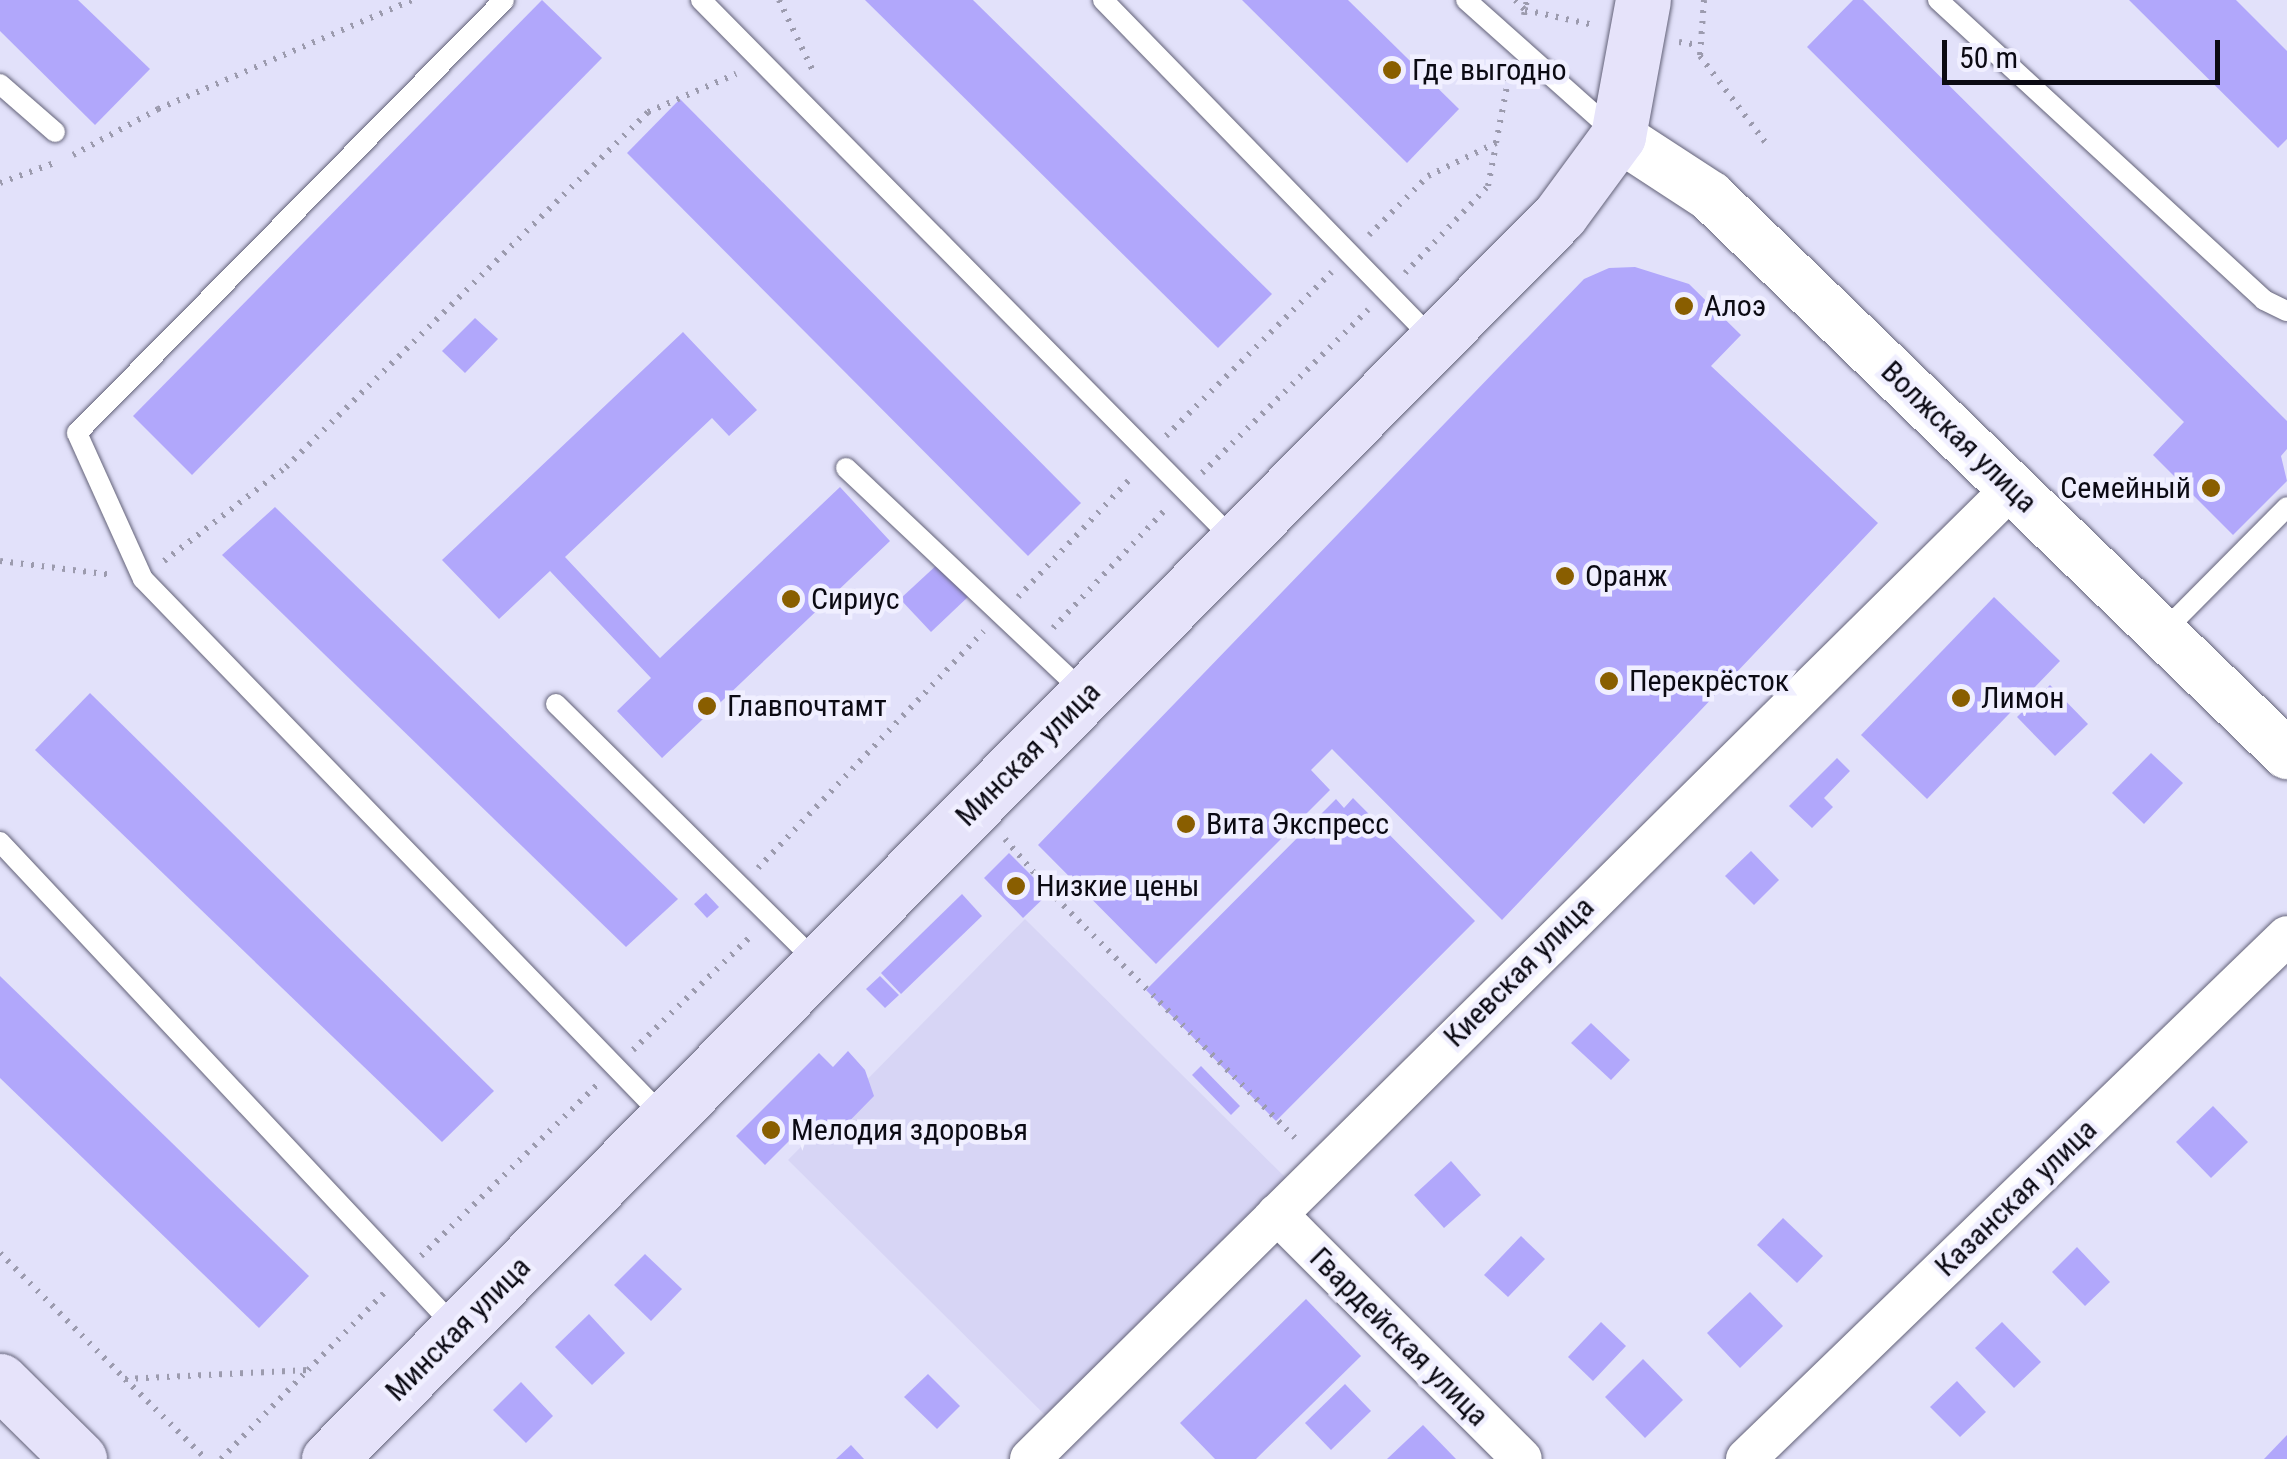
<!DOCTYPE html>
<meta charset="utf-8">
<style>
body{margin:0}
#map{position:relative;width:2287px;height:1459px;overflow:hidden;background:#e2e1fa;font-family:"Roboto Condensed",sans-serif}
div>[style]{position:absolute}
[style*='--x']{left:calc(var(--x)*1px);top:calc(var(--y)*1px);width:calc(var(--w)*1px);rotate:calc(var(--a)*1deg)}
.built>*{inset:0;background:#d7d5f5}
.building>*{inset:0;background:#b1a7fb}
.path>*{height:6px;margin-top:-3px;transform-origin:0;background:repeating-linear-gradient(90deg,#9c9bae 0 2.5px,transparent 0 10.5px)}
.roads{filter:drop-shadow(0 0 2px #636278) drop-shadow(0 0 2px #636278)}
.service>*{height:20px;margin:-10px;padding:0 10px;transform-origin:10px;border-radius:10px;background:#fff}
.minor>*{height:40px;margin:-20px;padding:0 20px;transform-origin:20px;border-radius:20px;background:#fff}
.tertiary>*{height:50px;margin:-25px;padding:0 25px;transform-origin:25px;border-radius:25px;background:#fff}
.secondary>*{height:55px;margin:-27.5px;padding:0 27.5px;transform-origin:27.5px;border-radius:27.5px;background:#e6e3fa}
.dots>*{width:28px;height:28px;translate:-50% -50%;box-sizing:border-box;border:5px solid #f0efff;border-radius:50%}
span{translate:-50% -50%;white-space:nowrap;text-align:center;line-height:1.15;-webkit-text-stroke:9px #f0efff;paint-order:stroke}
.poi-label{font-size:30px;color:#0b0a13}
.left{translate:0 -50%;text-align:left}
.right{translate:-100% -50%;text-align:right}
.street-label{font-size:30px;color:#0b0a13}
.scale{position:absolute;left:1942px;top:40px;width:278px;height:45px;box-sizing:border-box;border:5px solid #0b0a13;border-top:0;padding-left:12px;font-size:30px;line-height:35px;white-space:nowrap;color:#0b0a13;-webkit-text-stroke:8px #f0efff;paint-order:stroke}
</style>
<div id="map">
<div class="built">
<div style="clip-path:polygon(1025px 919px,1289px 1181px,1052px 1422px,788px 1160px)"></div>
</div>
<div class="building">
<div style="clip-path:polygon(0 0,78px 0,150px 69px,95px 125px,0 31px)"></div>
<div style="clip-path:polygon(542px 0,602px 58px,192px 475px,133px 416px)"></div>
<div style="clip-path:polygon(865px 0,973px 0,1272px 294px,1218px 348px)"></div>
<div style="clip-path:polygon(1242px 0,1348px 0,1459px 109px,1407px 163px)"></div>
<div style="clip-path:polygon(1853px 0,1863px 0,2287px 421px,2287px 449px,2281px 456px,2287px 481px,2233px 535px,2153px 455px,2184px 422px,1807px 47px)"></div>
<div style="clip-path:polygon(2129px 0,2236px 0,2287px 51px,2287px 139px,2278px 148px)"></div>
<div style="clip-path:polygon(680px 99px,1081px 503px,1028px 556px,627px 153px)"></div>
<div style="clip-path:polygon(1635px 267px,1689px 284px,1741px 335px,1711px 366px,1878px 523px,1502px 920px,1332px 749px,1311px 770px,1330px 790px,1156px 964px,1038px 845px,1584px 279px,1609px 268px)"></div>
<div style="clip-path:polygon(475px 318px,498px 339px,465px 373px,442px 351px)"></div>
<div style="clip-path:polygon(683px 332px,757px 410px,729px 436px,712px 418px,565px 557px,660px 658px,840px 487px,890px 541px,662px 758px,617px 711px,651px 678px,550px 571px,499px 619px,442px 560px)"></div>
<div style="clip-path:polygon(275px 507px,678px 899px,626px 947px,222px 555px)"></div>
<div style="clip-path:polygon(940px 562px,970px 595px,931px 632px,900px 599px)"></div>
<div style="clip-path:polygon(1994px 597px,2060px 661px,1927px 799px,1861px 735px)"></div>
<div style="clip-path:polygon(2050px 685px,2088px 724px,2055px 756px,2017px 717px)"></div>
<div style="clip-path:polygon(90px 693px,494px 1091px,442px 1142px,35px 750px)"></div>
<div style="clip-path:polygon(2151px 753px,2183px 783px,2144px 824px,2112px 793px)"></div>
<div style="clip-path:polygon(1837px 758px,1850px 771px,1824px 798px,1833px 807px,1812px 828px,1789px 806px)"></div>
<div style="clip-path:polygon(1353px 798px,1475px 921px,1276px 1121px,1146px 990px,1336px 799px,1344px 808px)"></div>
<div style="clip-path:polygon(1751px 851px,1779px 880px,1754px 905px,1725px 876px)"></div>
<div style="clip-path:polygon(1009px 853px,1049px 893px,1023px 918px,984px 878px)"></div>
<div style="clip-path:polygon(706px 893px,719px 907px,707px 918px,694px 904px)"></div>
<div style="clip-path:polygon(962px 894px,982px 916px,901px 994px,881px 973px)"></div>
<div style="clip-path:polygon(0 976px,309px 1276px,259px 1328px,0 1078px)"></div>
<div style="clip-path:polygon(880px 976px,899px 995px,885px 1008px,866px 989px)"></div>
<div style="clip-path:polygon(1591px 1023px,1630px 1060px,1611px 1080px,1571px 1043px)"></div>
<div style="clip-path:polygon(848px 1051px,865px 1070px,874px 1096px,827px 1144px,806px 1124px,765px 1165px,736px 1136px,819px 1053px,833px 1067px)"></div>
<div style="clip-path:polygon(1201px 1066px,1240px 1106px,1231px 1115px,1192px 1075px)"></div>
<div style="clip-path:polygon(2213px 1106px,2248px 1142px,2211px 1178px,2176px 1142px)"></div>
<div style="clip-path:polygon(1451px 1161px,1481px 1195px,1444px 1228px,1414px 1195px)"></div>
<div style="clip-path:polygon(1783px 1218px,1823px 1256px,1797px 1283px,1757px 1245px)"></div>
<div style="clip-path:polygon(1521px 1236px,1545px 1259px,1508px 1297px,1484px 1275px)"></div>
<div style="clip-path:polygon(2077px 1247px,2110px 1282px,2085px 1306px,2052px 1272px)"></div>
<div style="clip-path:polygon(645px 1254px,682px 1289px,651px 1321px,614px 1285px)"></div>
<div style="clip-path:polygon(1750px 1292px,1783px 1326px,1740px 1368px,1707px 1333px)"></div>
<div style="clip-path:polygon(1306px 1299px,1361px 1356px,1256px 1459px,1215px 1459px,1180px 1423px)"></div>
<div style="clip-path:polygon(589px 1314px,625px 1353px,592px 1385px,555px 1347px)"></div>
<div style="clip-path:polygon(1601px 1322px,1626px 1346px,1593px 1381px,1568px 1357px)"></div>
<div style="clip-path:polygon(2002px 1322px,2041px 1362px,2014px 1388px,1975px 1348px)"></div>
<div style="clip-path:polygon(1643px 1359px,1683px 1400px,1645px 1438px,1605px 1397px)"></div>
<div style="clip-path:polygon(928px 1374px,960px 1406px,937px 1429px,904px 1397px)"></div>
<div style="clip-path:polygon(1957px 1381px,1986px 1412px,1960px 1437px,1930px 1407px)"></div>
<div style="clip-path:polygon(521px 1382px,553px 1416px,526px 1443px,493px 1410px)"></div>
<div style="clip-path:polygon(1345px 1384px,1371px 1411px,1331px 1450px,1305px 1423px)"></div>
<div style="clip-path:polygon(1423px 1425px,1456px 1459px,1387px 1459px)"></div>
<div style="clip-path:polygon(2287px 1435px,2287px 1459px,2264px 1459px)"></div>
<div style="clip-path:polygon(851px 1445px,864px 1459px,836px 1459px)"></div>
</div>
<div class="path">
<div style="--x:779;--y:0;--w:79;--a:64.4"></div>
<div style="--x:1515;--y:0;--w:14;--a:45"></div>
<div style="--x:1525;--y:10;--w:70;--a:12.4"></div>
<div style="--x:1704;--y:0;--w:56;--a:94.1"></div>
<div style="--x:1700;--y:56;--w:108;--a:52.9"></div>
<div style="--x:1524;--y:15;--w:15;--a:-79"></div>
<div style="--x:1679;--y:42;--w:19;--a:9"></div>
<div style="--x:73;--y:155;--w:97;--a:-28.4"></div>
<div style="--x:158;--y:109;--w:276;--a:-23.2"></div>
<div style="--x:0;--y:183;--w:61;--a:-20.2"></div>
<div style="--x:1369;--y:235;--w:83;--a:-45"></div>
<div style="--x:1428;--y:176;--w:76;--a:-25.9"></div>
<div style="--x:1496;--y:143;--w:68;--a:-79"></div>
<div style="--x:1405;--y:273;--w:120;--a:-46.3"></div>
<div style="--x:1488;--y:186;--w:42;--a:-79"></div>
<div style="--x:1166;--y:436;--w:233;--a:-44.7"></div>
<div style="--x:1202;--y:473;--w:233;--a:-44.5"></div>
<div style="--x:0;--y:561;--w:114;--a:7.1"></div>
<div style="--x:164;--y:561;--w:154;--a:-37.6"></div>
<div style="--x:286;--y:467;--w:507;--a:-44.44"></div>
<div style="--x:648;--y:112;--w:96;--a:-23.4"></div>
<div style="--x:1018;--y:597;--w:167;--a:-46.5"></div>
<div style="--x:1053;--y:628;--w:163;--a:-46.5"></div>
<div style="--x:1005;--y:839;--w:78;--a:49.2"></div>
<div style="--x:1056;--y:898;--w:344;--a:45.1"></div>
<div style="--x:758;--y:868;--w:327;--a:-46.4"></div>
<div style="--x:633;--y:1050;--w:167;--a:-44"></div>
<div style="--x:0;--y:1253;--w:177;--a:45.2"></div>
<div style="--x:125;--y:1379;--w:183;--a:-2.8"></div>
<div style="--x:308;--y:1370;--w:114;--a:-45.4"></div>
<div style="--x:421;--y:1256;--w:248;--a:-44.2"></div>
<div style="--x:125;--y:1379;--w:114;--a:44.6"></div>
<div style="--x:221;--y:1459;--w:123;--a:-45.7"></div>
</div>
<div class="roads">
<div class="service">
<div style="--x:504;--y:0;--w:608;--a:134.6"></div>
<div style="--x:77;--y:433;--w:160;--a:65.7"></div>
<div style="--x:143;--y:579;--w:750;--a:45.92"></div>
<div style="--x:701;--y:0;--w:762;--a:45.37"></div>
<div style="--x:1103;--y:0;--w:473;--a:45.8"></div>
<div style="--x:1466;--y:0;--w:197;--a:41.7"></div>
<div style="--x:1938;--y:0;--w:443;--a:42.6"></div>
<div style="--x:2264;--y:300;--w:25;--a:26"></div>
<div style="--x:0;--y:84;--w:73;--a:41.1"></div>
<div style="--x:846;--y:468;--w:330;--a:43.3"></div>
<div style="--x:2163;--y:632;--w:176;--a:-45.2"></div>
<div style="--x:556;--y:704;--w:368;--a:44.7"></div>
<div style="--x:0;--y:842;--w:668;--a:46.82"></div>
</div>
<div class="minor">
<div style="--x:1277;--y:1214;--w:346;--a:45"></div>
<div style="--x:1030;--y:1459;--w:1380;--a:-44.68"></div>
<div style="--x:1746;--y:1459;--w:752;--a:-44.03"></div>
</div>
<div class="tertiary">
<div style="--x:1618;--y:136;--w:110;--a:33.1"></div>
<div style="--x:1710;--y:196;--w:803;--a:44.04"></div>
</div>
<div class="secondary">
<div style="--x:0;--y:1381;--w:111;--a:44.6"></div>
<div style="--x:329;--y:1459;--w:1750;--a:-45.3"></div>
<div style="--x:1560;--y:215;--w:98;--a:-53.7"></div>
<div style="--x:1618;--y:136;--w:138;--a:-79.6"></div>
</div>
</div>
<div class="dots">
<div style="left:1392px;top:70px;background:#895e00"></div>
<div style="left:1684px;top:306px;background:#895e00"></div>
<div style="left:2211px;top:488px;background:#895e00"></div>
<div style="left:1565px;top:576px;background:#895e00"></div>
<div style="left:791px;top:599px;background:#895e00"></div>
<div style="left:1609px;top:681px;background:#895e00"></div>
<div style="left:1961px;top:698px;background:#895e00"></div>
<div style="left:707px;top:706px;background:#895e00"></div>
<div style="left:1186px;top:824px;background:#895e00"></div>
<div style="left:1016px;top:886px;background:#895e00"></div>
<div style="left:771px;top:1130px;background:#895e00"></div>
</div>
<div class="poi-label">
<span class="left" style="left:1412px;top:70px">Где выгодно</span>
<span class="left" style="left:1704px;top:306px">Алоэ</span>
<span class="right" style="left:2191px;top:488px">Семейный</span>
<span class="left" style="left:1585px;top:576px">Оранж</span>
<span class="left" style="left:811px;top:599px">Сириус</span>
<span class="left" style="left:1629px;top:681px">Перекрёсток</span>
<span class="left" style="left:1981px;top:698px">Лимон</span>
<span class="left" style="left:727px;top:706px">Главпочтамт</span>
<span class="left" style="left:1206px;top:824px">Вита Экспресс</span>
<span class="left" style="left:1036px;top:886px">Низкие цены</span>
<span class="left" style="left:791px;top:1130px">Мелодия здоровья</span>
</div>
<div class="street-label">
<span style="left:1959px;top:437px;rotate:44deg">Волжская улица</span>
<span style="left:1028px;top:754px;rotate:-45deg">Минская улица</span>
<span style="left:1519px;top:972px;rotate:-45deg">Киевская улица</span>
<span style="left:2016px;top:1198px;rotate:-44deg">Казанская улица</span>
<span style="left:458px;top:1329px;rotate:-45deg">Минская улица</span>
<span style="left:1399px;top:1337px;rotate:45deg">Гвардейская улица</span>
</div>
<div class="scale">50 m</div>
</div>
